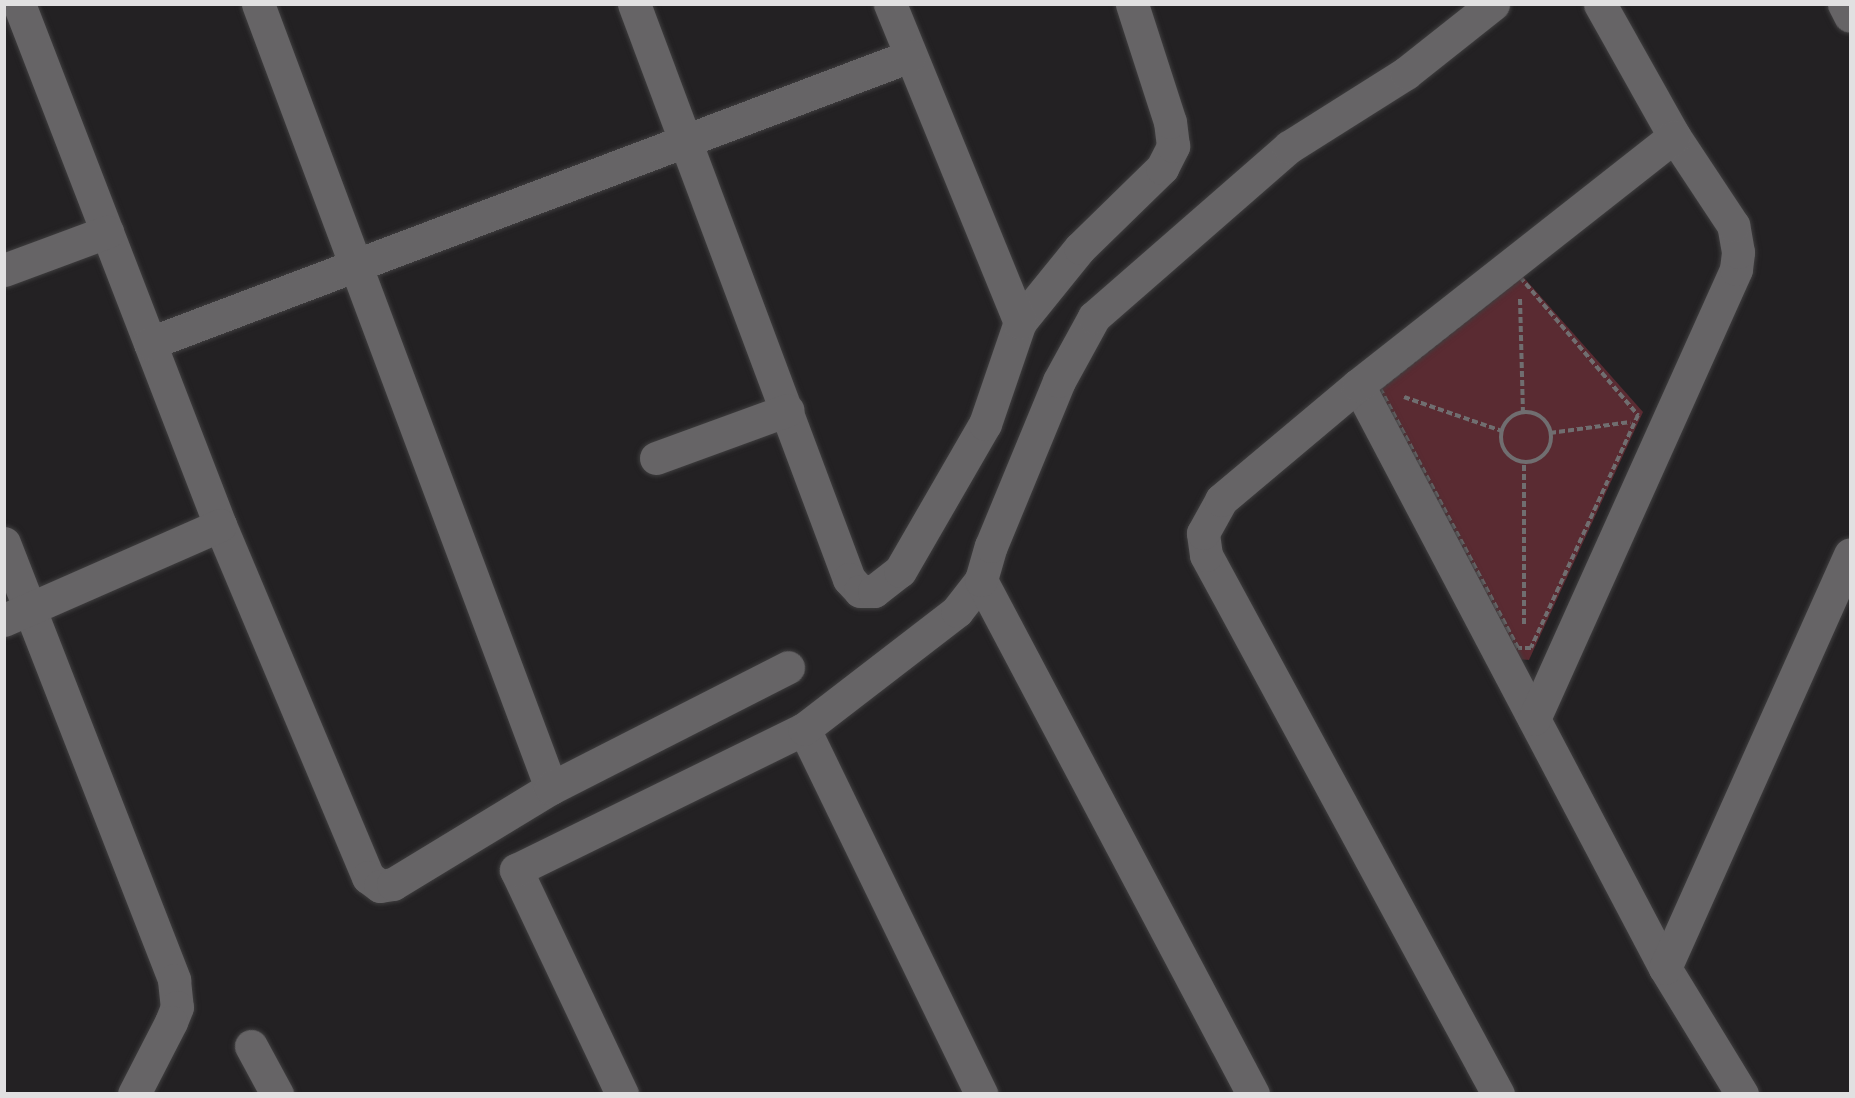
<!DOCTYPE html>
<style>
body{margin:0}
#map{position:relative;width:1855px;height:1098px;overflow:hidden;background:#232123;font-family:"Times New Roman",serif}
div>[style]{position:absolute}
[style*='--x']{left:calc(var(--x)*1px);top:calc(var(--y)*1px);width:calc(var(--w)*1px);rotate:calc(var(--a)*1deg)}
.green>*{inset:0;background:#5a2b32}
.path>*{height:4px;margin-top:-2px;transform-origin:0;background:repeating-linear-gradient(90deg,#706e70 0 6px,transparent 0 9px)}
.path>.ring{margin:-2px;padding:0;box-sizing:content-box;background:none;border:4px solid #706e70;border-radius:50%}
.roads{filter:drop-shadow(0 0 2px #3f3e3f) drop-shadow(0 0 2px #3f3e3f)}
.minor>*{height:33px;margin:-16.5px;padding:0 16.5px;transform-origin:16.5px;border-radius:16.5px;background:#666466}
.tertiary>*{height:33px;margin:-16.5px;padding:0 16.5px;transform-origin:16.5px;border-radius:16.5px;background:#666466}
span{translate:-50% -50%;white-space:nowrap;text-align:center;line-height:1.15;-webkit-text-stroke:6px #232123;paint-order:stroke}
.frame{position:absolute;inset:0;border:6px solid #e1e0e1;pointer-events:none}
</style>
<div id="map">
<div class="green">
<div style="clip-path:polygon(1519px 272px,1643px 412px,1529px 660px,1517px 659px,1374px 389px)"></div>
</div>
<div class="path">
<div style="--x:1520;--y:277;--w:182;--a:49.5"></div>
<div style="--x:1638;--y:415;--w:256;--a:114.7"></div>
<div style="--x:1531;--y:648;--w:13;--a:180"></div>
<div style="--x:1518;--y:648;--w:294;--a:-118"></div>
<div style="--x:1380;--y:388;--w:179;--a:-38.4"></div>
<div style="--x:1520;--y:299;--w:114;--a:88.5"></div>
<div style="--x:1404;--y:397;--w:104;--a:19.1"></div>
<div class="ring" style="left:1501px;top:412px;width:46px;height:46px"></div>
<div style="--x:1550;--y:433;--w:81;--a:-7.8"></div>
<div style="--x:1524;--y:624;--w:161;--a:-90"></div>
</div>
<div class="roads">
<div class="minor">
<div style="--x:19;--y:4;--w:558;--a:68.9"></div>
<div style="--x:220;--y:525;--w:382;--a:67.2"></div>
<div style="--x:368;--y:877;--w:15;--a:37"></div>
<div style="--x:380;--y:886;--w:13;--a:-9"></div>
<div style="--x:393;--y:884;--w:185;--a:-31.3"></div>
<div style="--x:551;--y:788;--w:837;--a:-110.49"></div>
<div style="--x:634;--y:4;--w:614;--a:69.5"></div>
<div style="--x:849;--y:579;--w:16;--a:47"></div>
<div style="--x:860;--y:591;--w:14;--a:0"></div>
<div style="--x:874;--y:591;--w:33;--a:-38"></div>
<div style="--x:900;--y:571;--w:170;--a:-60"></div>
<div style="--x:985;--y:424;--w:108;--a:-71.1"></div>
<div style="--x:1020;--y:322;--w:95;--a:-51"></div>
<div style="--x:1080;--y:248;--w:115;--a:-44.3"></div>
<div style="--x:1162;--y:168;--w:25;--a:-63"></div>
<div style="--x:1173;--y:146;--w:24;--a:-97"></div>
<div style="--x:1170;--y:122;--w:124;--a:-107.9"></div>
<div style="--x:890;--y:4;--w:344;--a:67.8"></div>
<div style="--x:4;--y:270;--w:110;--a:-20.3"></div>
<div style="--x:150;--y:343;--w:812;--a:-20.69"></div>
<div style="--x:1358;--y:385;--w:659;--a:62.23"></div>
<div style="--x:1665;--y:968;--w:148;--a:58.6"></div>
<div style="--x:656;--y:458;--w:140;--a:-20"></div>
<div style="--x:4;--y:543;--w:469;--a:68.7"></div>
<div style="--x:174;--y:980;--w:27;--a:84"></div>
<div style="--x:177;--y:1007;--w:16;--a:112"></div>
<div style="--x:171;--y:1022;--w:81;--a:117.2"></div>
<div style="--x:4;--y:620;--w:236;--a:-23.7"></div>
<div style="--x:1534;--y:719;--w:493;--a:-65.8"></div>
<div style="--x:1736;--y:269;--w:17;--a:-83"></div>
<div style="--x:1738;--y:252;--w:27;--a:-100"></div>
<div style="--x:1733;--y:225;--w:107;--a:-123.5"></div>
<div style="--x:1674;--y:136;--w:151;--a:-119.3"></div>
<div style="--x:804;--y:729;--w:406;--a:64.1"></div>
<div style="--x:551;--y:788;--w:266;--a:-27"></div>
<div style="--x:1665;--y:968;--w:453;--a:-65.9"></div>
<div style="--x:251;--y:1046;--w:55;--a:61.6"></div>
<div style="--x:622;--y:1094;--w:248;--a:-115.3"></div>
<div style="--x:516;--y:870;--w:321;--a:-26.1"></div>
<div style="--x:804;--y:729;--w:193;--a:-37.6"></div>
<div style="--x:957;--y:611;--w:39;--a:-52"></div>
<div style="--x:1253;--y:1094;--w:582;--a:-117.89"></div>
<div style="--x:981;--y:580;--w:35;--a:-74"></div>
<div style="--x:991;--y:546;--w:178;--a:-67.6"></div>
<div style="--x:1059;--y:381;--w:73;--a:-61.3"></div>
<div style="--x:1094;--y:317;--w:259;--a:-41.1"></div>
<div style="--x:1289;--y:147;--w:138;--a:-32.3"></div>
<div style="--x:1406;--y:73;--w:111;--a:-38.4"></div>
<div style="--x:1498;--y:1094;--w:613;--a:-118.45"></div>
<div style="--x:1206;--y:555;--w:22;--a:-98"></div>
<div style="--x:1203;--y:533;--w:38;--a:-61"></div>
<div style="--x:1221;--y:500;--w:179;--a:-40"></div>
<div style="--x:1358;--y:385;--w:402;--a:-38.2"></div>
</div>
<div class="tertiary">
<div style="--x:1844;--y:4;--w:13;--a:63"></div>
</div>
</div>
<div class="frame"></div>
</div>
